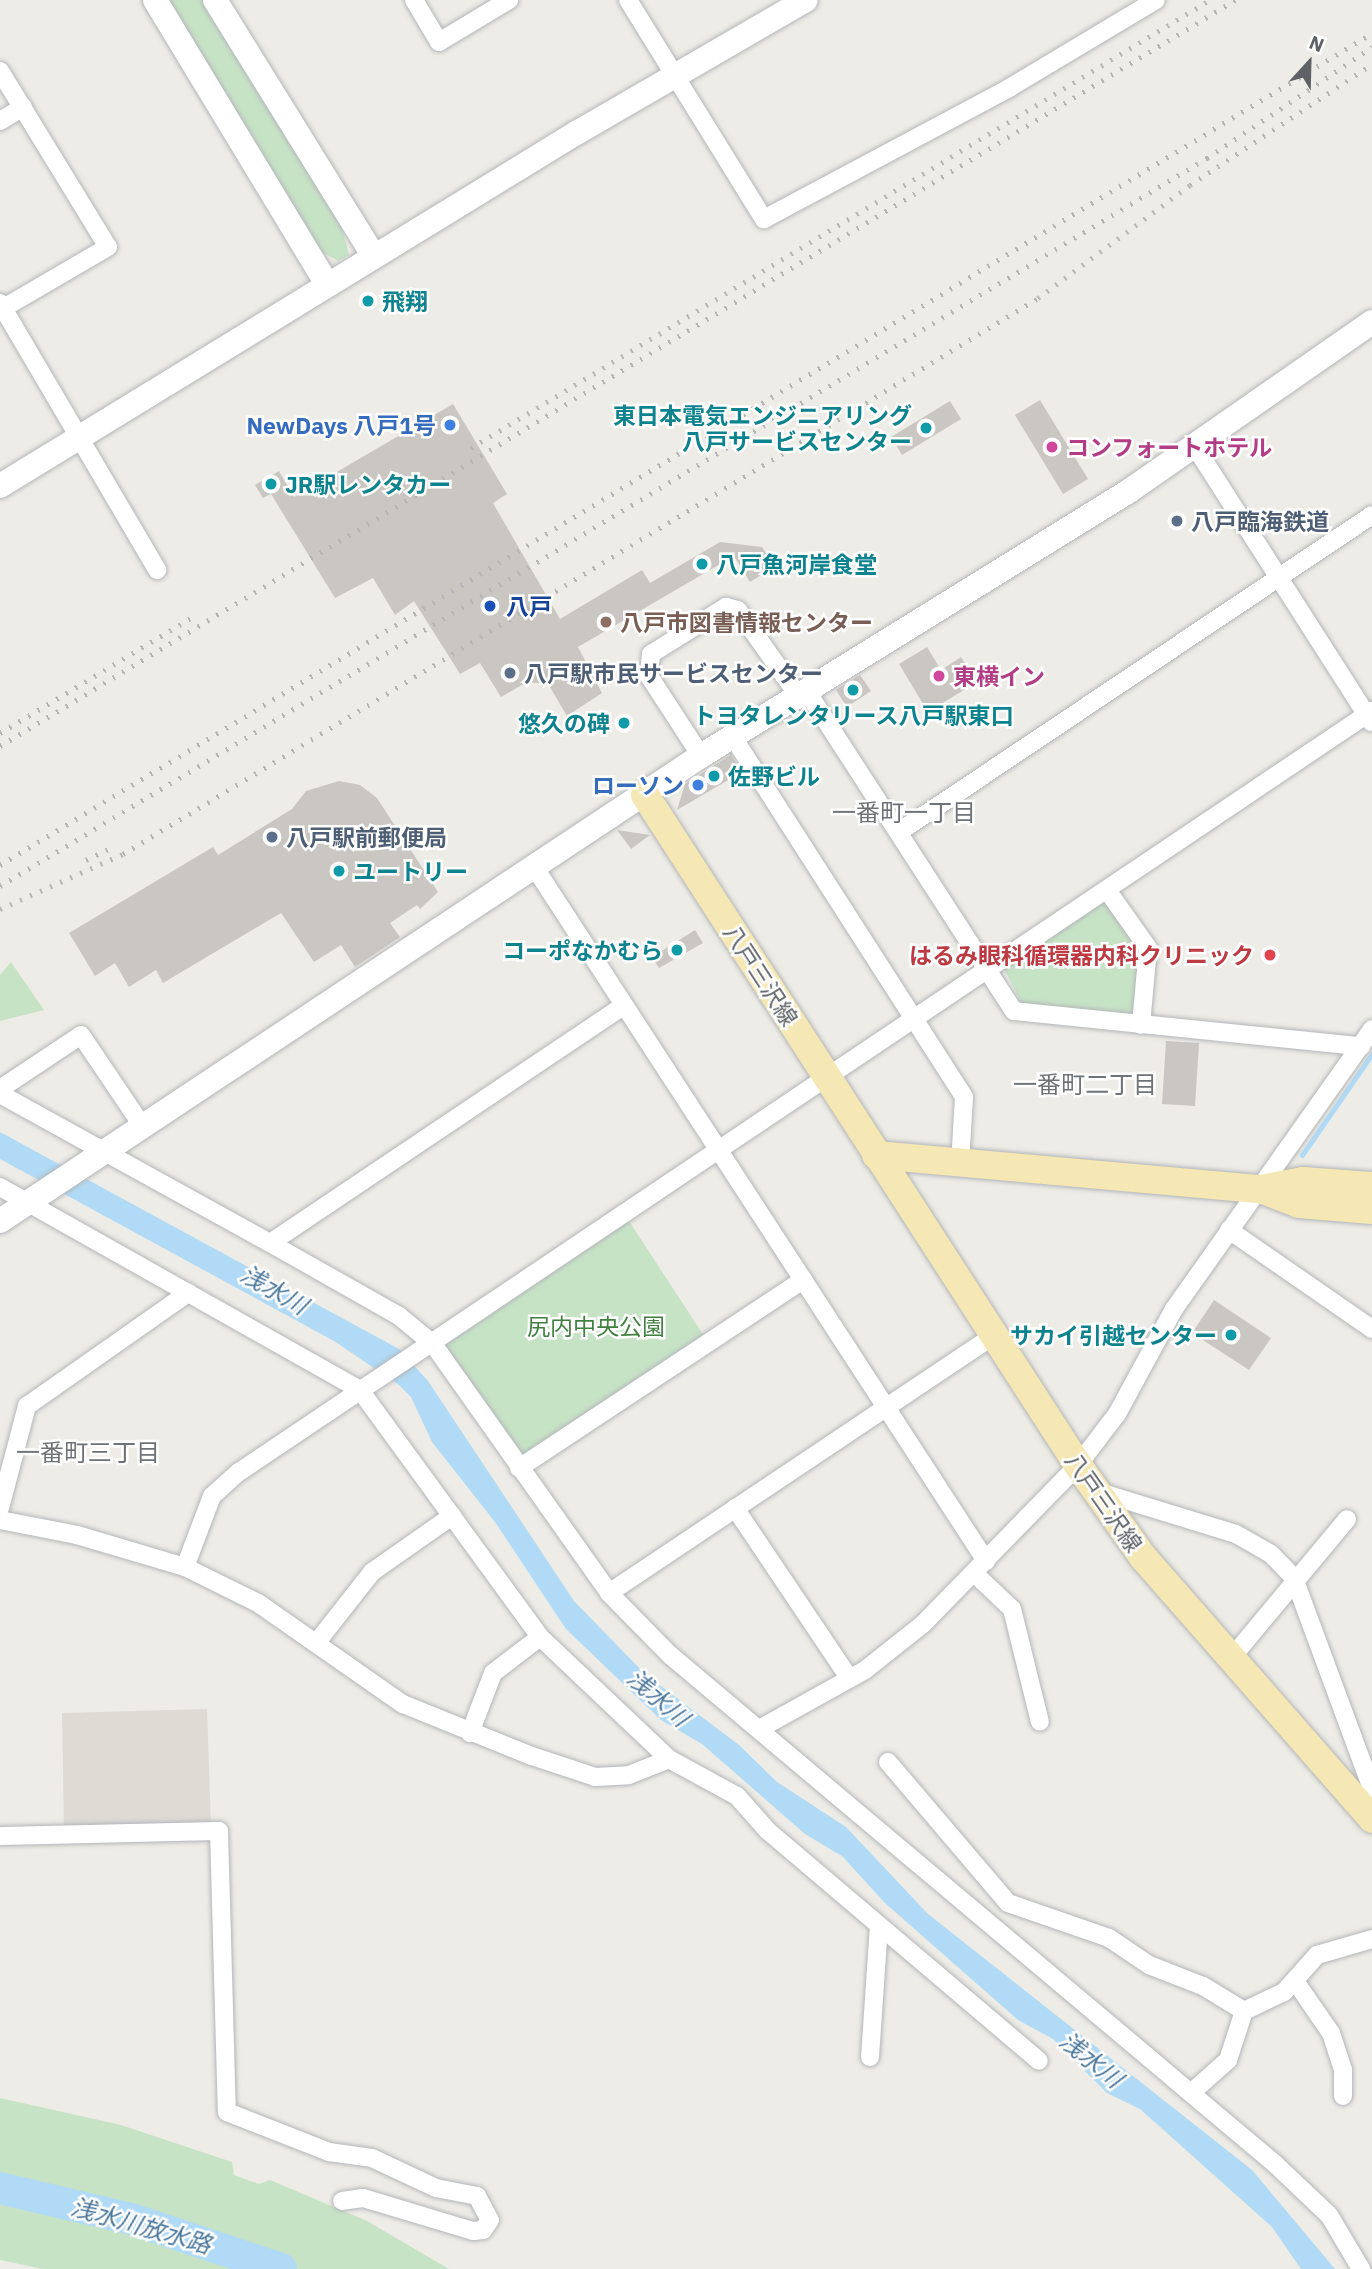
<!DOCTYPE html>
<meta charset="utf-8">
<style>
body{margin:0}
#map{position:relative;width:1372px;height:2269px;overflow:hidden;background:#eeece6;font-family:"IBM Plex Sans","Noto Sans JP",sans-serif}
div>[style]{position:absolute}
[style*='--x']{left:calc(var(--x)*1px);top:calc(var(--y)*1px);width:calc(var(--w)*1px);rotate:calc(var(--a)*1deg)}
.education>*{inset:0;background:#dedbd5}
.green>*{inset:0;background:#c7e3c6}
.water>*{inset:0;background:#b0daf5}
.stream>*{height:5px;margin:-2.5px;padding:0 2.5px;transform-origin:2.5px;border-radius:2.5px;background:#b0daf5}
.river>*{height:32px;margin:-16px;padding:0 16px;transform-origin:16px;border-radius:16px;background:#b0daf5}
.building>*{inset:0;background:#cac7c3}
.roads{filter:drop-shadow(0 0 2px #b3b6b9) drop-shadow(0 0 2px #b3b6b9)}
.street>*{height:18px;margin:-9px;padding:0 9px;transform-origin:9px;border-radius:9px;background:#fff}
.secondary>*{height:24px;margin:-12px;padding:0 12px;transform-origin:12px;border-radius:12px;background:#fff}
.primary>*{height:28px;margin:-14px;padding:0 14px;transform-origin:14px;border-radius:14px;background:#f5e8b4}
.rail>*{height:5px;margin-top:-2.5px;transform-origin:0;background:repeating-linear-gradient(90deg,#b4b5b5 0 2px,transparent 0 11px)}
.dots>*{width:19px;height:19px;translate:-50% -50%;box-sizing:border-box;border:4px solid #fff;border-radius:50%}
span{translate:-50% -50%;white-space:nowrap;text-align:center;line-height:1.15;-webkit-text-stroke:5px #fff;paint-order:stroke}
.culture-label{font-size:23px;color:#0d838f;font-weight:700}
.left{translate:0 -50%;text-align:left}
.right{translate:-100% -50%;text-align:right}
.shop-label{font-size:23px;color:#366cbe;font-weight:700}
.hotel-label{font-size:23px;color:#b23c85;font-weight:700}
.service-label{font-size:23px;color:#4e5e75;font-weight:700}
.transit-label{font-size:23px;color:#164399;font-weight:700}
.education-label{font-size:23px;color:#785e54;font-weight:700}
.health-label{font-size:23px;color:#be3a42;font-weight:700}
.street-label{font-size:23px;color:#5e6165}
.park-label{font-size:23px;color:#418140}
.neighbourhood-label{font-size:24px;color:#6f7377}
.water-label{font-size:24px;color:#4b779d;font-style:italic}
.north{position:absolute;left:1274px;top:28px;width:70px;height:70px;-webkit-text-stroke:5px #fff;paint-order:stroke;rotate:22deg;font-size:19px;font-weight:700;line-height:28px;text-align:center;color:#5e6165}
.north::after{content:'';display:block;margin:auto;width:24px;height:32px;background:#5e6165;clip-path:polygon(50% 0,100% 100%,50% 72%,0 100%)}
</style>
<div id="map">
<div class="education">
<div style="clip-path:polygon(207px 1709px,211px 1826px,64px 1831px,62px 1713px)"></div>
</div>
<div class="green">
<div style="clip-path:polygon(167px 0,205px 0,341px 225px,349px 255px,338px 261px,319px 250px)"></div>
<div style="clip-path:polygon(1104px 902px,1113px 906px,1143px 950px,1138px 1011px,1131px 1015px,1022px 1004px,1004px 969px)"></div>
<div style="clip-path:polygon(11px 962px,44px 1010px,0 1021px,0 975px)"></div>
<div style="clip-path:polygon(629px 1221px,704px 1336px,521px 1459px,444px 1346px)"></div>
<div style="clip-path:polygon(0 2098px,121px 2125px,232px 2162px,234px 2175px,259px 2184px,270px 2180px,367px 2221px,449px 2269px,43px 2269px,0 2260px)"></div>
</div>
<div class="water">
<div style="clip-path:polygon(0 1132px,399px 1349px,428px 1381px,574px 1601px,645px 1674px,739px 1745px,777px 1782px,846px 1827px,928px 1914px,1252px 2170px,1335px 2269px,1301px 2269px,1272px 2227px,1140px 2109px,1107px 2093px,1053px 2039px,1018px 2020px,885px 1903px,842px 1856px,805px 1834px,702px 1744px,661px 1720px,566px 1629px,495px 1522px,432px 1442px,411px 1397px,399px 1385px,334px 1341px,0 1159px)"></div>
</div>
<div class="stream">
<div style="--x:1302;--y:1155;--w:123;--a:-55.3"></div>
</div>
<div class="river">
<div style="--x:0;--y:2188;--w:135;--a:13.3"></div>
<div style="--x:131;--y:2219;--w:158;--a:18.4"></div>
</div>
<div class="building">
<div style="clip-path:polygon(1040px 400px,1088px 479px,1063px 494px,1015px 415px)"></div>
<div style="clip-path:polygon(950px 401px,961px 419px,902px 455px,891px 437px)"></div>
<div style="clip-path:polygon(453px 404px,507px 494px,493px 503px,560px 619px,642px 570px,650px 583px,720px 542px,762px 547px,775px 567px,750px 582px,734px 556px,578px 647px,602px 693px,567px 716px,548px 684px,527px 682px,501px 697px,480px 663px,460px 674px,414px 601px,395px 615px,373px 578px,335px 598px,271px 494px,263px 498px,255px 485px,279px 471px,294px 497px)"></div>
<div style="clip-path:polygon(927px 647px,941px 670px,961px 657px,977px 682px,928px 712px,899px 664px)"></div>
<div style="clip-path:polygon(860px 675px,871px 691px,847px 707px,836px 690px)"></div>
<div style="clip-path:polygon(731px 755px,742px 772px,677px 810px,685px 784px)"></div>
<div style="clip-path:polygon(339px 781px,360px 785px,377px 798px,438px 892px,420px 909px,417px 905px,390px 923px,400px 937px,355px 967px,341px 945px,314px 962px,281px 913px,163px 983px,156px 970px,129px 987px,115px 963px,95px 976px,69px 933px,213px 847px,218px 855px,292px 809px,306px 791px)"></div>
<div style="clip-path:polygon(617px 830px,650px 835px,631px 849px)"></div>
<div style="clip-path:polygon(695px 930px,703px 943px,659px 968px,652px 957px)"></div>
<div style="clip-path:polygon(1166px 1041px,1199px 1043px,1195px 1106px,1162px 1104px)"></div>
<div style="clip-path:polygon(1214px 1300px,1271px 1338px,1249px 1370px,1192px 1333px)"></div>
</div>
<div class="roads">
<div class="street">
<div style="--x:414;--y:0;--w:49;--a:59.2"></div>
<div style="--x:439;--y:42;--w:82;--a:-31"></div>
<div style="--x:628;--y:0;--w:258;--a:58.2"></div>
<div style="--x:764;--y:219;--w:278;--a:-28.1"></div>
<div style="--x:1009;--y:88;--w:171;--a:-30.9"></div>
<div style="--x:0;--y:71;--w:206;--a:58.5"></div>
<div style="--x:108;--y:247;--w:125;--a:149.7"></div>
<div style="--x:0;--y:121;--w:27;--a:-31"></div>
<div style="--x:0;--y:303;--w:310;--a:59.5"></div>
<div style="--x:1194;--y:445;--w:329;--a:57.4"></div>
<div style="--x:806;--y:690;--w:382;--a:57.1"></div>
<div style="--x:1014;--y:1011;--w:349;--a:5.8"></div>
<div style="--x:733;--y:737;--w:428;--a:57.3"></div>
<div style="--x:964;--y:1097;--w:68;--a:93.4"></div>
<div style="--x:701;--y:756;--w:95;--a:-123"></div>
<div style="--x:649;--y:676;--w:22;--a:-85"></div>
<div style="--x:651;--y:654;--w:89;--a:-32.1"></div>
<div style="--x:726;--y:607;--w:12;--a:14"></div>
<div style="--x:738;--y:610;--w:104;--a:54.8"></div>
<div style="--x:899;--y:832;--w:569;--a:-33.83"></div>
<div style="--x:535;--y:868;--w:827;--a:56.94"></div>
<div style="--x:1107;--y:890;--w:71;--a:54.7"></div>
<div style="--x:1148;--y:948;--w:77;--a:95.2"></div>
<div style="--x:623;--y:1006;--w:425;--a:146.1"></div>
<div style="--x:270;--y:1243;--w:148;--a:29.5"></div>
<div style="--x:399;--y:1316;--w:44;--a:39.5"></div>
<div style="--x:433;--y:1344;--w:305;--a:54.7"></div>
<div style="--x:609;--y:1593;--w:87;--a:45.5"></div>
<div style="--x:670;--y:1655;--w:791;--a:40.07"></div>
<div style="--x:1275;--y:2164;--w:74;--a:43.4"></div>
<div style="--x:1329;--y:2215;--w:63;--a:59.3"></div>
<div style="--x:0;--y:1089;--w:97;--a:-33.7"></div>
<div style="--x:81;--y:1035;--w:111;--a:56"></div>
<div style="--x:0;--y:1094;--w:308;--a:28.9"></div>
<div style="--x:0;--y:1187;--w:413;--a:29.4"></div>
<div style="--x:360;--y:1390;--w:306;--a:53.9"></div>
<div style="--x:540;--y:1637;--w:178;--a:43.4"></div>
<div style="--x:669;--y:1759;--w:77;--a:28.6"></div>
<div style="--x:737;--y:1796;--w:47;--a:48.5"></div>
<div style="--x:768;--y:1831;--w:355;--a:40.3"></div>
<div style="--x:1229;--y:1230;--w:174;--a:34.7"></div>
<div style="--x:519;--y:1468;--w:341;--a:-33.5"></div>
<div style="--x:1096;--y:1491;--w:146;--a:17.1"></div>
<div style="--x:1236;--y:1534;--w:40;--a:29.7"></div>
<div style="--x:1271;--y:1554;--w:33;--a:46"></div>
<div style="--x:1294;--y:1578;--w:225;--a:69.7"></div>
<div style="--x:0;--y:1508;--w:106;--a:-75.2"></div>
<div style="--x:27;--y:1406;--w:197;--a:-35.1"></div>
<div style="--x:735;--y:1508;--w:202;--a:56.1"></div>
<div style="--x:0;--y:1520;--w:78;--a:11"></div>
<div style="--x:77;--y:1535;--w:113;--a:16.5"></div>
<div style="--x:185;--y:1567;--w:81;--a:26.3"></div>
<div style="--x:258;--y:1603;--w:177;--a:34.9"></div>
<div style="--x:403;--y:1704;--w:139;--a:22"></div>
<div style="--x:532;--y:1756;--w:66;--a:18.4"></div>
<div style="--x:595;--y:1777;--w:34;--a:-3"></div>
<div style="--x:629;--y:1775;--w:43;--a:-21.8"></div>
<div style="--x:185;--y:1567;--w:76;--a:-69.2"></div>
<div style="--x:212;--y:1496;--w:36;--a:-42"></div>
<div style="--x:239;--y:1472;--w:1365;--a:-33.89"></div>
<div style="--x:974;--y:1573;--w:52;--a:43.5"></div>
<div style="--x:1012;--y:1609;--w:116;--a:76.1"></div>
<div style="--x:609;--y:1593;--w:462;--a:-33.8"></div>
<div style="--x:317;--y:1642;--w:89;--a:-51.8"></div>
<div style="--x:372;--y:1572;--w:98;--a:-35"></div>
<div style="--x:1233;--y:1656;--w:178;--a:-50.2"></div>
<div style="--x:761;--y:1728;--w:119;--a:-29.1"></div>
<div style="--x:865;--y:1670;--w:74;--a:-38.4"></div>
<div style="--x:923;--y:1624;--w:222;--a:-45.7"></div>
<div style="--x:1078;--y:1465;--w:64;--a:-52.6"></div>
<div style="--x:1117;--y:1414;--w:119;--a:-61.5"></div>
<div style="--x:1174;--y:1309;--w:343;--a:-54.7"></div>
<div style="--x:470;--y:1733;--w:64;--a:-69"></div>
<div style="--x:493;--y:1673;--w:59;--a:-37.5"></div>
<div style="--x:888;--y:1762;--w:185;--a:49.6"></div>
<div style="--x:1008;--y:1903;--w:107;--a:19.1"></div>
<div style="--x:1109;--y:1938;--w:48;--a:34"></div>
<div style="--x:1149;--y:1965;--w:58;--a:21.3"></div>
<div style="--x:1203;--y:1986;--w:48;--a:31.4"></div>
<div style="--x:0;--y:1836;--w:219;--a:-1.3"></div>
<div style="--x:219;--y:1831;--w:281;--a:88.4"></div>
<div style="--x:227;--y:2112;--w:110;--a:21.4"></div>
<div style="--x:329;--y:2152;--w:43;--a:7.9"></div>
<div style="--x:372;--y:2158;--w:71;--a:25.1"></div>
<div style="--x:436;--y:2188;--w:42;--a:11"></div>
<div style="--x:477;--y:2196;--w:27;--a:62"></div>
<div style="--x:490;--y:2220;--w:12;--a:125"></div>
<div style="--x:483;--y:2230;--w:10;--a:174"></div>
<div style="--x:473;--y:2231;--w:115;--a:-163.3"></div>
<div style="--x:363;--y:2198;--w:21;--a:172"></div>
<div style="--x:1295;--y:1981;--w:63;--a:55.3"></div>
<div style="--x:1331;--y:2033;--w:39;--a:72"></div>
<div style="--x:1343;--y:2070;--w:26;--a:90"></div>
<div style="--x:870;--y:2057;--w:131;--a:-86.1"></div>
<div style="--x:1191;--y:2093;--w:50;--a:-41.7"></div>
<div style="--x:1228;--y:2060;--w:52;--a:-71.9"></div>
<div style="--x:1244;--y:2011;--w:44;--a:-25.4"></div>
<div style="--x:1284;--y:1992;--w:50;--a:-48.3"></div>
<div style="--x:1317;--y:1955;--w:57;--a:-16.2"></div>
</div>
<div class="secondary">
<div style="--x:155;--y:0;--w:332;--a:58.8"></div>
<div style="--x:215;--y:0;--w:301;--a:58.2"></div>
<div style="--x:0;--y:486;--w:678;--a:-31.49"></div>
<div style="--x:578;--y:132;--w:263;--a:-30.1"></div>
<div style="--x:0;--y:1221;--w:841;--a:-33.56"></div>
<div style="--x:701;--y:756;--w:503;--a:-31.76"></div>
<div style="--x:1129;--y:491;--w:296;--a:-34.8"></div>
</div>
<div class="primary">
<div style="--x:645;--y:795;--w:798;--a:57.13"></div>
<div style="--x:1078;--y:1465;--w:113;--a:54.8"></div>
<div style="--x:1143;--y:1557;--w:348;--a:48.8"></div>
<div style="--x:876;--y:1155;--w:386;--a:5.1"></div>
<div style="--x:1260;--y:1189;--w:44;--a:-10.5"></div>
<div style="--x:1303;--y:1181;--w:69;--a:4.1"></div>
<div style="--x:1260;--y:1189;--w:42;--a:21"></div>
<div style="--x:1299;--y:1204;--w:73;--a:4.7"></div>
</div>
</div>
<div class="rail">
<div style="--x:471;--y:448;--w:864;--a:-31.23"></div>
<div style="--x:0;--y:733;--w:224;--a:-31.1"></div>
<div style="--x:0;--y:746;--w:1443;--a:-31.13"></div>
<div style="--x:86;--y:860;--w:32;--a:-26"></div>
<div style="--x:0;--y:865;--w:1605;--a:-31.23"></div>
<div style="--x:0;--y:886;--w:1410;--a:-31.1"></div>
<div style="--x:1207;--y:158;--w:199;--a:-33.9"></div>
<div style="--x:0;--y:909;--w:135;--a:-24.1"></div>
<div style="--x:123;--y:854;--w:1071;--a:-31.28"></div>
<div style="--x:1038;--y:298;--w:189;--a:-36.6"></div>
<div style="--x:1190;--y:185;--w:219;--a:-33.6"></div>
</div>
<div class="dots">
<div style="left:368px;top:301px;background:#0f9aa8"></div>
<div style="left:450px;top:425px;background:#3f7fe0"></div>
<div style="left:926px;top:428px;background:#0f9aa8"></div>
<div style="left:1052px;top:447px;background:#d1479c"></div>
<div style="left:271px;top:484px;background:#0f9aa8"></div>
<div style="left:1177px;top:521px;background:#5c6f8a"></div>
<div style="left:702px;top:564px;background:#0f9aa8"></div>
<div style="left:490px;top:606px;background:#1a4fb4"></div>
<div style="left:606px;top:622px;background:#8d6e63"></div>
<div style="left:510px;top:673px;background:#5c6f8a"></div>
<div style="left:939px;top:676px;background:#d1479c"></div>
<div style="left:853px;top:690px;background:#0f9aa8"></div>
<div style="left:624px;top:723px;background:#0f9aa8"></div>
<div style="left:714px;top:776px;background:#0f9aa8"></div>
<div style="left:698px;top:785px;background:#3f7fe0"></div>
<div style="left:272px;top:837px;background:#5c6f8a"></div>
<div style="left:339px;top:871px;background:#0f9aa8"></div>
<div style="left:677px;top:950px;background:#0f9aa8"></div>
<div style="left:1270px;top:955px;background:#e0444e"></div>
<div style="left:1231px;top:1335px;background:#0f9aa8"></div>
</div>
<div class="culture-label">
<span class="left" style="left:382px;top:301px">飛翔</span>
<span class="right" style="left:912px;top:428px">東日本電気エンジニアリング<br>八戸サービスセンター</span>
<span class="left" style="left:285px;top:484px">JR駅レンタカー</span>
<span class="left" style="left:716px;top:564px">八戸魚河岸食堂</span>
<span style="left:853px;top:715px">トヨタレンタリース八戸駅東口</span>
<span class="right" style="left:610px;top:723px">悠久の碑</span>
<span class="left" style="left:728px;top:776px">佐野ビル</span>
<span class="left" style="left:353px;top:871px">ユートリー</span>
<span class="right" style="left:663px;top:950px">コーポなかむら</span>
<span class="right" style="left:1217px;top:1335px">サカイ引越センター</span>
</div>
<div class="shop-label">
<span class="right" style="left:436px;top:425px">NewDays 八戸1号</span>
<span class="right" style="left:684px;top:785px">ローソン</span>
</div>
<div class="hotel-label">
<span class="left" style="left:1066px;top:447px">コンフォートホテル</span>
<span class="left" style="left:953px;top:676px">東横イン</span>
</div>
<div class="service-label">
<span class="left" style="left:1191px;top:521px">八戸臨海鉄道</span>
<span class="left" style="left:524px;top:673px">八戸駅市民サービスセンター</span>
<span class="left" style="left:286px;top:837px">八戸駅前郵便局</span>
</div>
<div class="transit-label">
<span class="left" style="left:506px;top:606px">八戸</span>
</div>
<div class="education-label">
<span class="left" style="left:620px;top:622px">八戸市図書情報センター</span>
</div>
<div class="health-label">
<span class="right" style="left:1254px;top:955px">はるみ眼科循環器内科クリニック</span>
</div>
<div class="street-label">
<span style="left:761px;top:975px;rotate:57deg">八戸三沢線</span>
<span style="left:1104px;top:1502px;rotate:55deg">八戸三沢線</span>
</div>
<div class="park-label">
<span style="left:596px;top:1326px">尻内中央公園</span>
</div>
<div class="neighbourhood-label">
<span style="left:904px;top:813px">一番町一丁目</span>
<span style="left:1085px;top:1085px">一番町二丁目</span>
<span style="left:88px;top:1453px">一番町三丁目</span>
</div>
<div class="water-label">
<span style="left:274px;top:1290px;rotate:30deg">浅水川</span>
<span style="left:658px;top:1698px;rotate:41deg">浅水川</span>
<span style="left:1091px;top:2060px;rotate:39deg">浅水川</span>
<span style="left:141px;top:2226px;rotate:16deg">浅水川放水路</span>
</div>
<div class="north">N</div>
</div>
